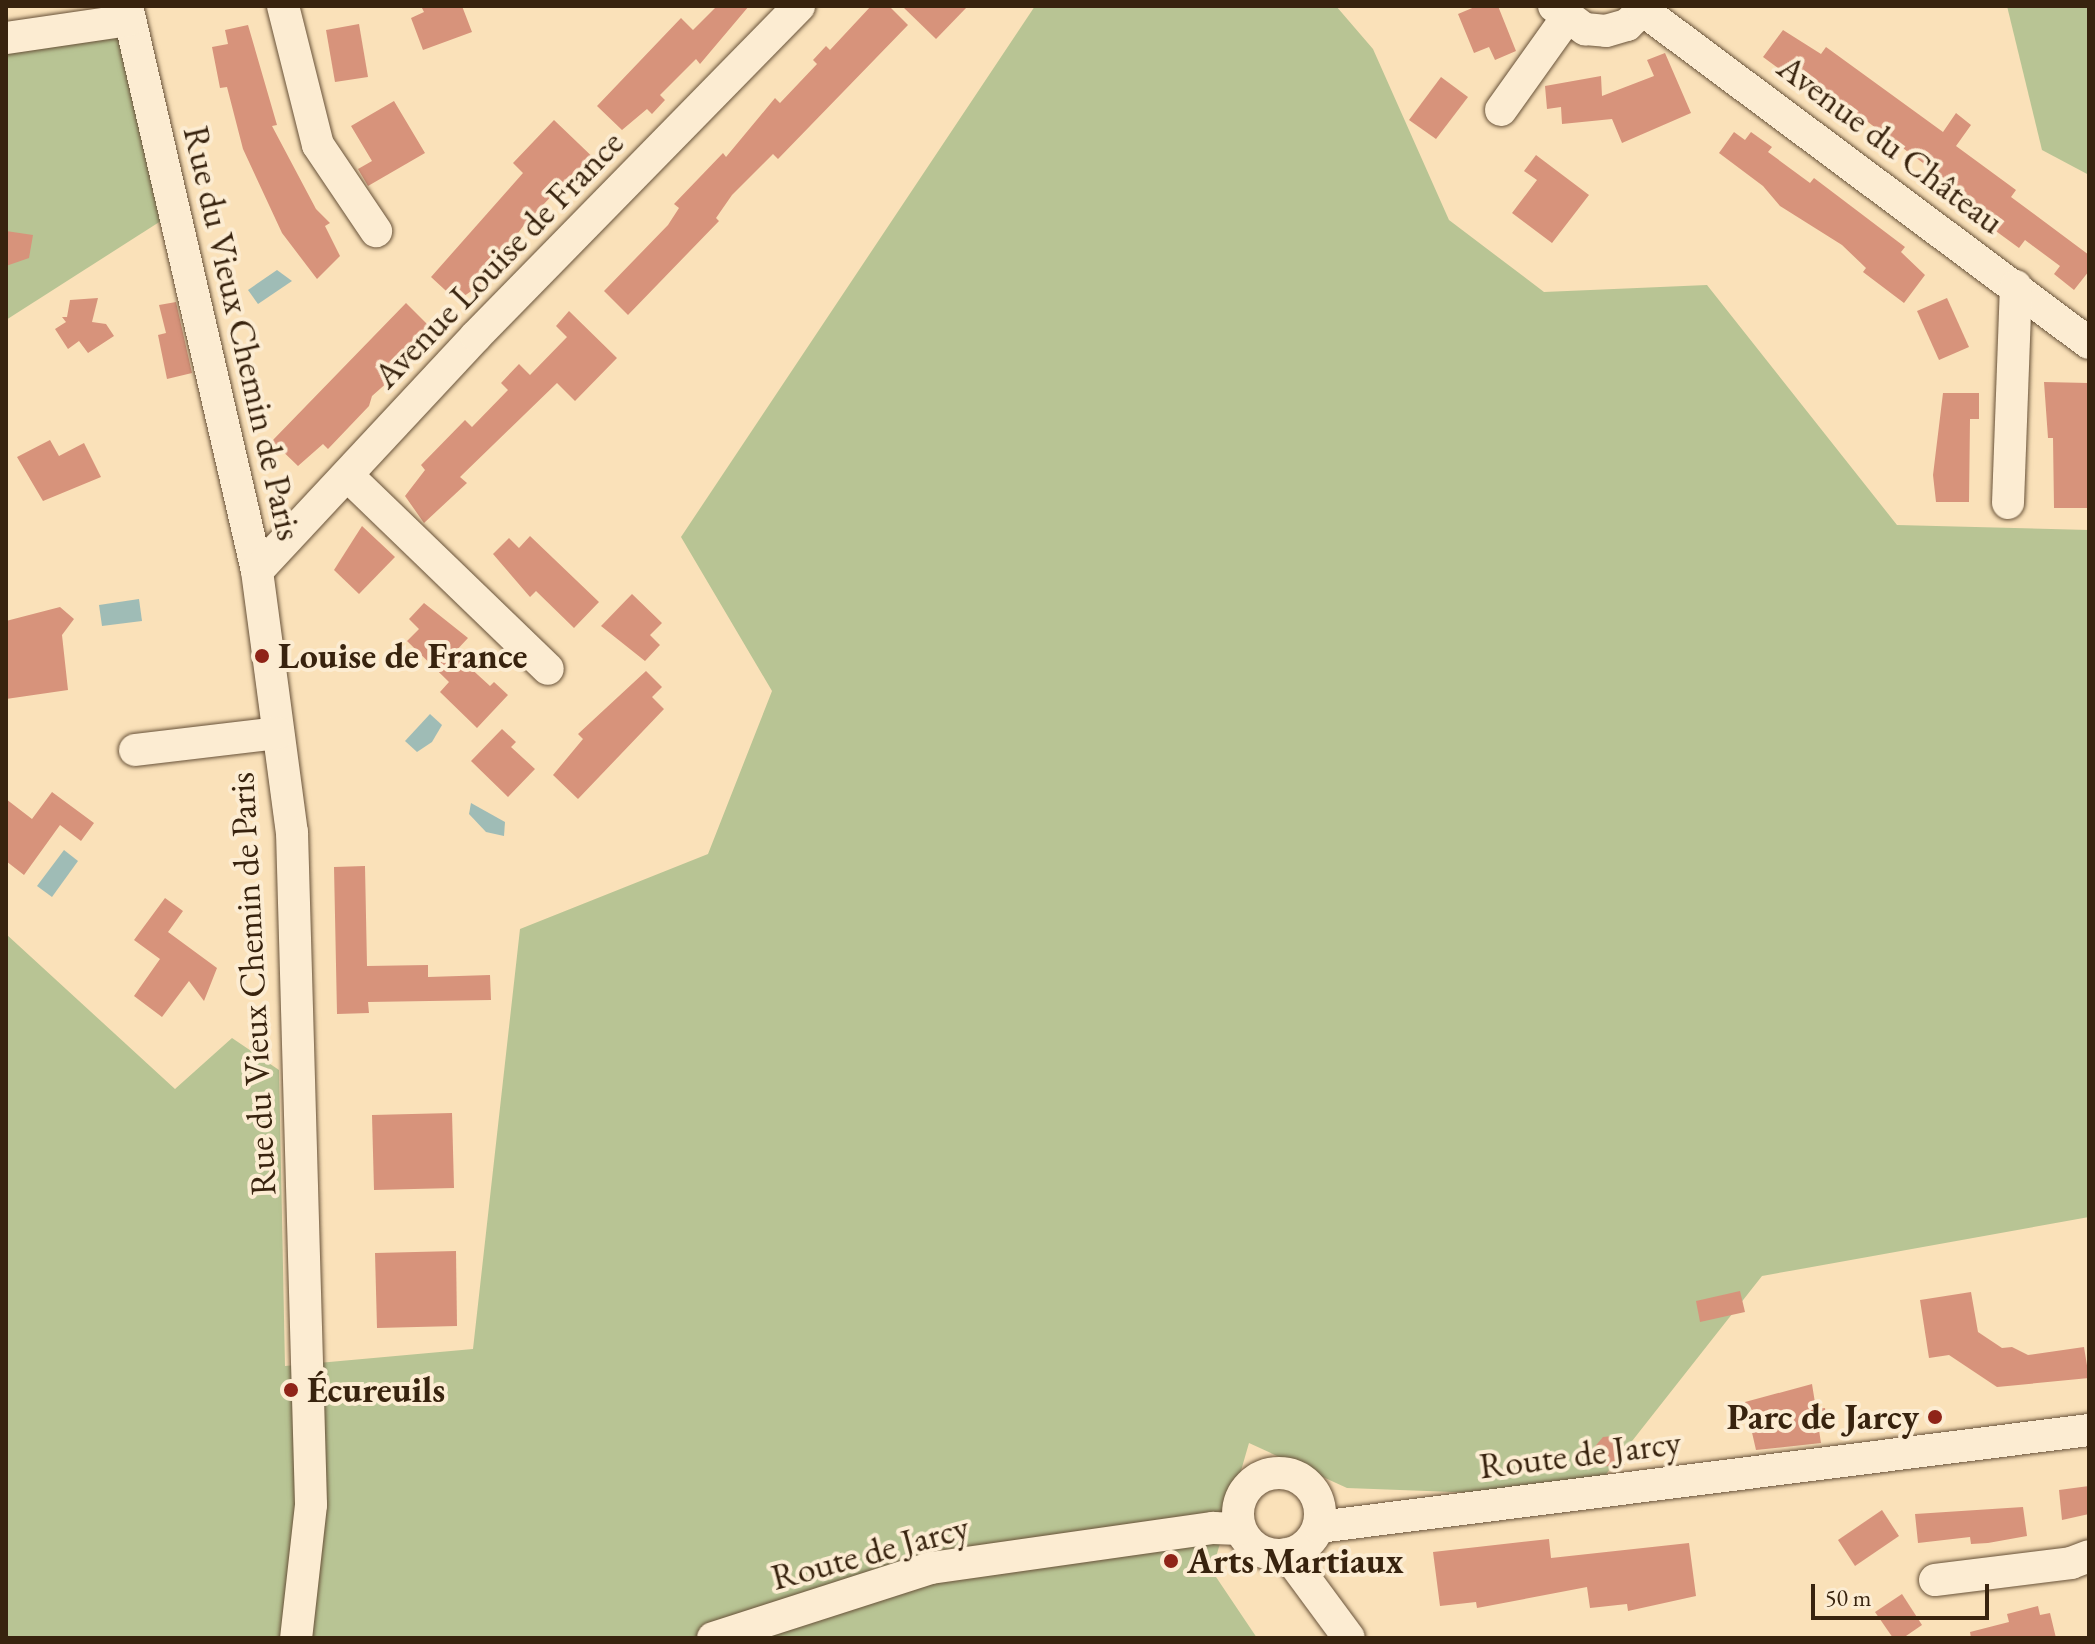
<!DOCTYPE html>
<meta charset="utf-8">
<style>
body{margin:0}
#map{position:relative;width:2095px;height:1644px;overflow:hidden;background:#fae1b9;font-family:"EB Garamond",serif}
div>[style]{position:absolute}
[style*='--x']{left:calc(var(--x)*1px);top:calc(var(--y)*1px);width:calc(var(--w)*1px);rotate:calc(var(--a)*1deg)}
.green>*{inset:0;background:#b8c494}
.water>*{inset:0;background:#9fbcb6}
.building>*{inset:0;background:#d7937b}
.roads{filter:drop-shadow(0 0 2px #685239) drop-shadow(0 0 2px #685239)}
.minor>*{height:32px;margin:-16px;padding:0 16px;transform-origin:16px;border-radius:16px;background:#fcecd2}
.minor>.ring{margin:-16px;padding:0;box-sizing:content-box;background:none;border:32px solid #fcecd2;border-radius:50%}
.dots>*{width:22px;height:22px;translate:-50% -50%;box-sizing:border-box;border:4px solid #fcecd2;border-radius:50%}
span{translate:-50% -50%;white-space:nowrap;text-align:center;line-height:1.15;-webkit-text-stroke:8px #fcecd2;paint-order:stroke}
.street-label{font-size:36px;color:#38230e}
.poi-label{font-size:36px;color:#38230e;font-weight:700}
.left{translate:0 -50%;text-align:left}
.right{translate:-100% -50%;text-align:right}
.frame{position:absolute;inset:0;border:8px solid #38230e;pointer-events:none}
.scale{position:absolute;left:1811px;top:1584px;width:178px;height:36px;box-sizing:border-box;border:4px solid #38230e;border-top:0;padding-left:10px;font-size:24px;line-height:28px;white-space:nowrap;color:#38230e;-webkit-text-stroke:6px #fcecd2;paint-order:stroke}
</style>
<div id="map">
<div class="green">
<div style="clip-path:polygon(1035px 6px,1336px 6px,1373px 49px,1449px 220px,1544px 292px,1707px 285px,1897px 525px,2089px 530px,2089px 1217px,1762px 1276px,1588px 1497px,1347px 1488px,1249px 1443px,1212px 1571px,1257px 1638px,6px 1638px,6px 934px,175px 1089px,232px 1038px,279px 1070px,285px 1366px,473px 1349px,520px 929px,708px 854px,772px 691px,681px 537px)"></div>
<div style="clip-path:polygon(2007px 6px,2089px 6px,2089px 175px,2042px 150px)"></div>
<div style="clip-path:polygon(119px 37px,164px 219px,6px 320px,6px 53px)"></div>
</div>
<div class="water">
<div style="clip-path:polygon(277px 270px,292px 281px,258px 304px,248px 290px)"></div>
<div style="clip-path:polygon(139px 599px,142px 621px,102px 626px,99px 605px)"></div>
<div style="clip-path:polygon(430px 714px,442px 725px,432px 742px,417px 752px,405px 741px)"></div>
<div style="clip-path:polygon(471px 803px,505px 822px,504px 836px,486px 832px,469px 814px)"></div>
<div style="clip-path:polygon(64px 850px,78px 861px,52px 897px,37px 886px)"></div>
</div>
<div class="building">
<div style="clip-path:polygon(421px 6px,462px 6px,472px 32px,423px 50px,411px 18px,424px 12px)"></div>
<div style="clip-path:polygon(717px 6px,749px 6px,700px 64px,696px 59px,660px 95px,665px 100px,652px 114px,647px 109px,622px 130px,597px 106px,681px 18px,693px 30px)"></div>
<div style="clip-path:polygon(871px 6px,889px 6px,908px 25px,778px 159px,773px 154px,732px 195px,716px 218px,719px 221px,628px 315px,604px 291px,668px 225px,679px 208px,674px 204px,723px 153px,726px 157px,775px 98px,780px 103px,817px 64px,813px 60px,826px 46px,830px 50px)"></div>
<div style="clip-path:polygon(902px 6px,968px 6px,936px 39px)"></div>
<div style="clip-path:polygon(1477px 6px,1498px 6px,1516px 51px,1495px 60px,1489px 47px,1474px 53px,1458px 14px)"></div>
<div style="clip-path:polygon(359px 24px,368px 77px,335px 82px,326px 30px)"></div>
<div style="clip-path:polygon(248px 25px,277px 125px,272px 126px,316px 209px,330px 223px,325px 226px,340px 256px,317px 279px,282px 233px,243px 149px,227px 87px,220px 88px,212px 47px,228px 44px,225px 30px)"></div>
<div style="clip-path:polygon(1783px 30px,1821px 54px,1826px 47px,1943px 132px,1956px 113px,1971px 125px,1956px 146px,2016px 190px,2011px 197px,2089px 255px,2089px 271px,2074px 290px,2054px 274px,2060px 266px,2025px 240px,2019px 248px,1974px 215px,1977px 210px,1954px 186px,1845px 105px,1839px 113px,1763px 57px)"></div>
<div style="clip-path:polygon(1665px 53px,1691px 113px,1622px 143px,1612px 119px,1562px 124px,1561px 107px,1547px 109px,1545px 86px,1601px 76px,1602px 96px,1654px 76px,1647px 60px)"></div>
<div style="clip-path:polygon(1441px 77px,1468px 97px,1436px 139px,1409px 120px)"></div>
<div style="clip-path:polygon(394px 101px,425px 153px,368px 186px,358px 169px,372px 161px,351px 126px)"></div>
<div style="clip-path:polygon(554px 120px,602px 166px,589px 180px,577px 169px,524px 225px,513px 240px,518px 245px,496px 267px,500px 271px,457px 301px,431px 277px,523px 173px,513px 163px)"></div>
<div style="clip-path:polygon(1734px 132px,1745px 140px,1751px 132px,1772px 147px,1768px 152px,1810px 183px,1814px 178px,1905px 247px,1901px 252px,1925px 275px,1904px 303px,1863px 272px,1866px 268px,1842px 245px,1780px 206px,1763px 186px,1719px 153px)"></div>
<div style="clip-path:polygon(1536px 155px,1589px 195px,1552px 243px,1512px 213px,1537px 180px,1524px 171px)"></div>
<div style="clip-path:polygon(6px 231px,33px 235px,29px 258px,6px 266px)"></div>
<div style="clip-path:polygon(98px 298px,92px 322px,106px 324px,114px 336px,88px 353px,79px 341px,68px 349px,55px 329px,66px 322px,62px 317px,67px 317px,70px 300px)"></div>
<div style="clip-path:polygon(1947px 298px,1969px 347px,1939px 360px,1917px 311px)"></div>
<div style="clip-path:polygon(176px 302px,192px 373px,167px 379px,158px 335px,166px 333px,159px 305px)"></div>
<div style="clip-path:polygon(406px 303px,431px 328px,411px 354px,415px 358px,372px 396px,369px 406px,328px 449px,323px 444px,298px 466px,272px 441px)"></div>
<div style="clip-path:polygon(569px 311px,617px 358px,575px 401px,557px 383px,460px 477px,467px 483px,424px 523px,405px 496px,425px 470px,421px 465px,465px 420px,472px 427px,508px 390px,501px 383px,519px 364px,530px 375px,567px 337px,556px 326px)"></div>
<div style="clip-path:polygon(2044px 382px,2088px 383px,2087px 508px,2054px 508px,2053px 438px,2048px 438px)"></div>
<div style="clip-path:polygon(1943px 393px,1979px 393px,1979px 419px,1970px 419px,1969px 502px,1936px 502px,1933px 475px)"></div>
<div style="clip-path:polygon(50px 440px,59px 456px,84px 443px,101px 477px,43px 501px,17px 457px)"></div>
<div style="clip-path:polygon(362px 526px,395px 557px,359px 594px,334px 570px)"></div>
<div style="clip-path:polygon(530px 536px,599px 602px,574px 628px,536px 591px,530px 597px,493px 554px,509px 538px,519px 548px)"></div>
<div style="clip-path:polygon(632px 594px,662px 623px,650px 635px,660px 645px,645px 661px,601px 626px)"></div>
<div style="clip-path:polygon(424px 603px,468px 638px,454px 653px,490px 686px,494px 682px,508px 695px,477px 728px,440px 692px,449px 682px,407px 641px,419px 629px,409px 619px)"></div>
<div style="clip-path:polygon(60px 607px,74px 619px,62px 635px,68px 690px,6px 699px,6px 621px)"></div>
<div style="clip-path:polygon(646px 671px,662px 687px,652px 697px,664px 709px,578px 799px,553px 775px,583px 739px,578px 734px)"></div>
<div style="clip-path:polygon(502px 729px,516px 742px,511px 747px,535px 769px,508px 797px,471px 761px)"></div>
<div style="clip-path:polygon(52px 792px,94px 823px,81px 841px,60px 825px,24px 875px,6px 861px,6px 799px,32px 819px)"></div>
<div style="clip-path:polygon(365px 866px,367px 966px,428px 965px,428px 977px,490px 975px,491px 1000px,368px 1002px,369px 1013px,337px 1014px,334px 867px)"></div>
<div style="clip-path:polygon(165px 898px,183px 911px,168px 932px,217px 968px,204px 1001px,189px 981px,162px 1017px,134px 996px,160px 959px,134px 940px)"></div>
<div style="clip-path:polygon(452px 1113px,454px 1188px,374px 1190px,372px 1115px)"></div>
<div style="clip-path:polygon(456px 1251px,457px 1326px,377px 1328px,375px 1253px)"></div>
<div style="clip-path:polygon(1740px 1291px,1745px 1312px,1700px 1322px,1696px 1301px)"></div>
<div style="clip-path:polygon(1971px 1292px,1978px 1332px,2002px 1348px,2012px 1347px,2028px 1355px,2084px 1347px,2089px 1378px,1997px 1387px,1949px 1355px,1929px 1358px,1920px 1300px)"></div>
<div style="clip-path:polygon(1812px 1384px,1816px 1409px,1825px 1408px,1828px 1430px,1819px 1430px,1821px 1443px,1756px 1450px,1745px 1402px)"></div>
<div style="clip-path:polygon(1622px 1435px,1625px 1465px,1594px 1467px,1592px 1450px,1603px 1437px)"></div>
<div style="clip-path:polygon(2089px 1486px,2089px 1514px,2062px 1520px,2059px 1490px)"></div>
<div style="clip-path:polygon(2023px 1507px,2027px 1536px,1988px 1543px,1971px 1544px,1970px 1537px,1918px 1543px,1915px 1514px)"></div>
<div style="clip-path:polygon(1882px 1510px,1899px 1536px,1855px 1566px,1838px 1540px)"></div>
<div style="clip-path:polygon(1549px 1539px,1551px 1558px,1689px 1543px,1696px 1596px,1628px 1611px,1627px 1604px,1590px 1608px,1587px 1587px,1477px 1608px,1476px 1602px,1440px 1606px,1433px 1552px)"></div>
<div style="clip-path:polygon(1902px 1594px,1922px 1625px,1903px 1638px,1893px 1638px,1875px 1612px)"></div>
<div style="clip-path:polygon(2038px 1606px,2040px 1615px,2050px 1613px,2056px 1638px,1971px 1638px,1970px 1632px,2009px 1622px,2007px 1614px)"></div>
</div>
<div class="roads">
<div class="minor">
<div style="--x:127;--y:6;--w:580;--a:77.04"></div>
<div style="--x:257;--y:571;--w:263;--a:82.4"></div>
<div style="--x:292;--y:832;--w:673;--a:88.38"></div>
<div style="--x:311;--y:1505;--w:134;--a:96.4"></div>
<div style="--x:283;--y:6;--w:143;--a:75.9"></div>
<div style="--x:318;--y:145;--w:104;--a:56"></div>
<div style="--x:1554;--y:6;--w:39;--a:37"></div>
<div style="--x:1585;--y:29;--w:21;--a:5"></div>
<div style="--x:1606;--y:31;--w:22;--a:-16"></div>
<div style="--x:1627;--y:25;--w:28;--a:-44"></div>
<div style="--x:1644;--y:11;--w:555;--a:36.73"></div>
<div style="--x:6;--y:38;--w:124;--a:-8.3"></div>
<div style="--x:1501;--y:110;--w:112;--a:-54.5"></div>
<div style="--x:347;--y:475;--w:279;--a:44"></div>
<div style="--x:2008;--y:503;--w:217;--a:-87.9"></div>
<div style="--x:257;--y:571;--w:321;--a:-47"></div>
<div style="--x:476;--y:336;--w:462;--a:-45.6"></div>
<div style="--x:135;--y:750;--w:144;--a:-6.8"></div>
<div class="ring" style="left:1238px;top:1473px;width:50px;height:50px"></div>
<div style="--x:1319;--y:1527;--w:776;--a:-7.18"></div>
<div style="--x:1287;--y:1554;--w:104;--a:53.6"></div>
<div style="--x:1935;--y:1580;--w:137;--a:-7.1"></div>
<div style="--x:2071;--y:1563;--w:19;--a:-21"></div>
<div style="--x:713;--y:1638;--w:229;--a:-17.8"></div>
<div style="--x:931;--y:1568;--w:285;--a:-8.1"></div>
<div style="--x:1213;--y:1528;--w:27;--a:2"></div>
</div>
</div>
<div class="dots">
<div style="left:262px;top:656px;background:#8f2418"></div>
<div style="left:291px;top:1390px;background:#8f2418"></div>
<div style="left:1935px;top:1417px;background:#8f2418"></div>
<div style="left:1171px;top:1561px;background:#8f2418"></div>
</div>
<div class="street-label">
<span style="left:1891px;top:144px;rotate:37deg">Avenue du Château</span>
<span style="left:498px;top:259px;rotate:-46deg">Avenue Louise de France</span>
<span style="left:243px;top:333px;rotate:77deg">Rue du Vieux Chemin de Paris</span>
<span style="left:252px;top:984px;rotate:-93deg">Rue du Vieux Chemin de Paris</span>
<span style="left:1580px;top:1454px;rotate:-7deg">Route de Jarcy</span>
<span style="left:870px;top:1552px;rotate:-15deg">Route de Jarcy</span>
</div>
<div class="poi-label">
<span class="left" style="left:278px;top:656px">Louise de France</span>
<span class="left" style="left:307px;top:1390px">Écureuils</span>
<span class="right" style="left:1919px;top:1417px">Parc de Jarcy</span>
<span class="left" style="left:1187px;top:1561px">Arts Martiaux</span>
</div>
<div class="frame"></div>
<div class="scale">50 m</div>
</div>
